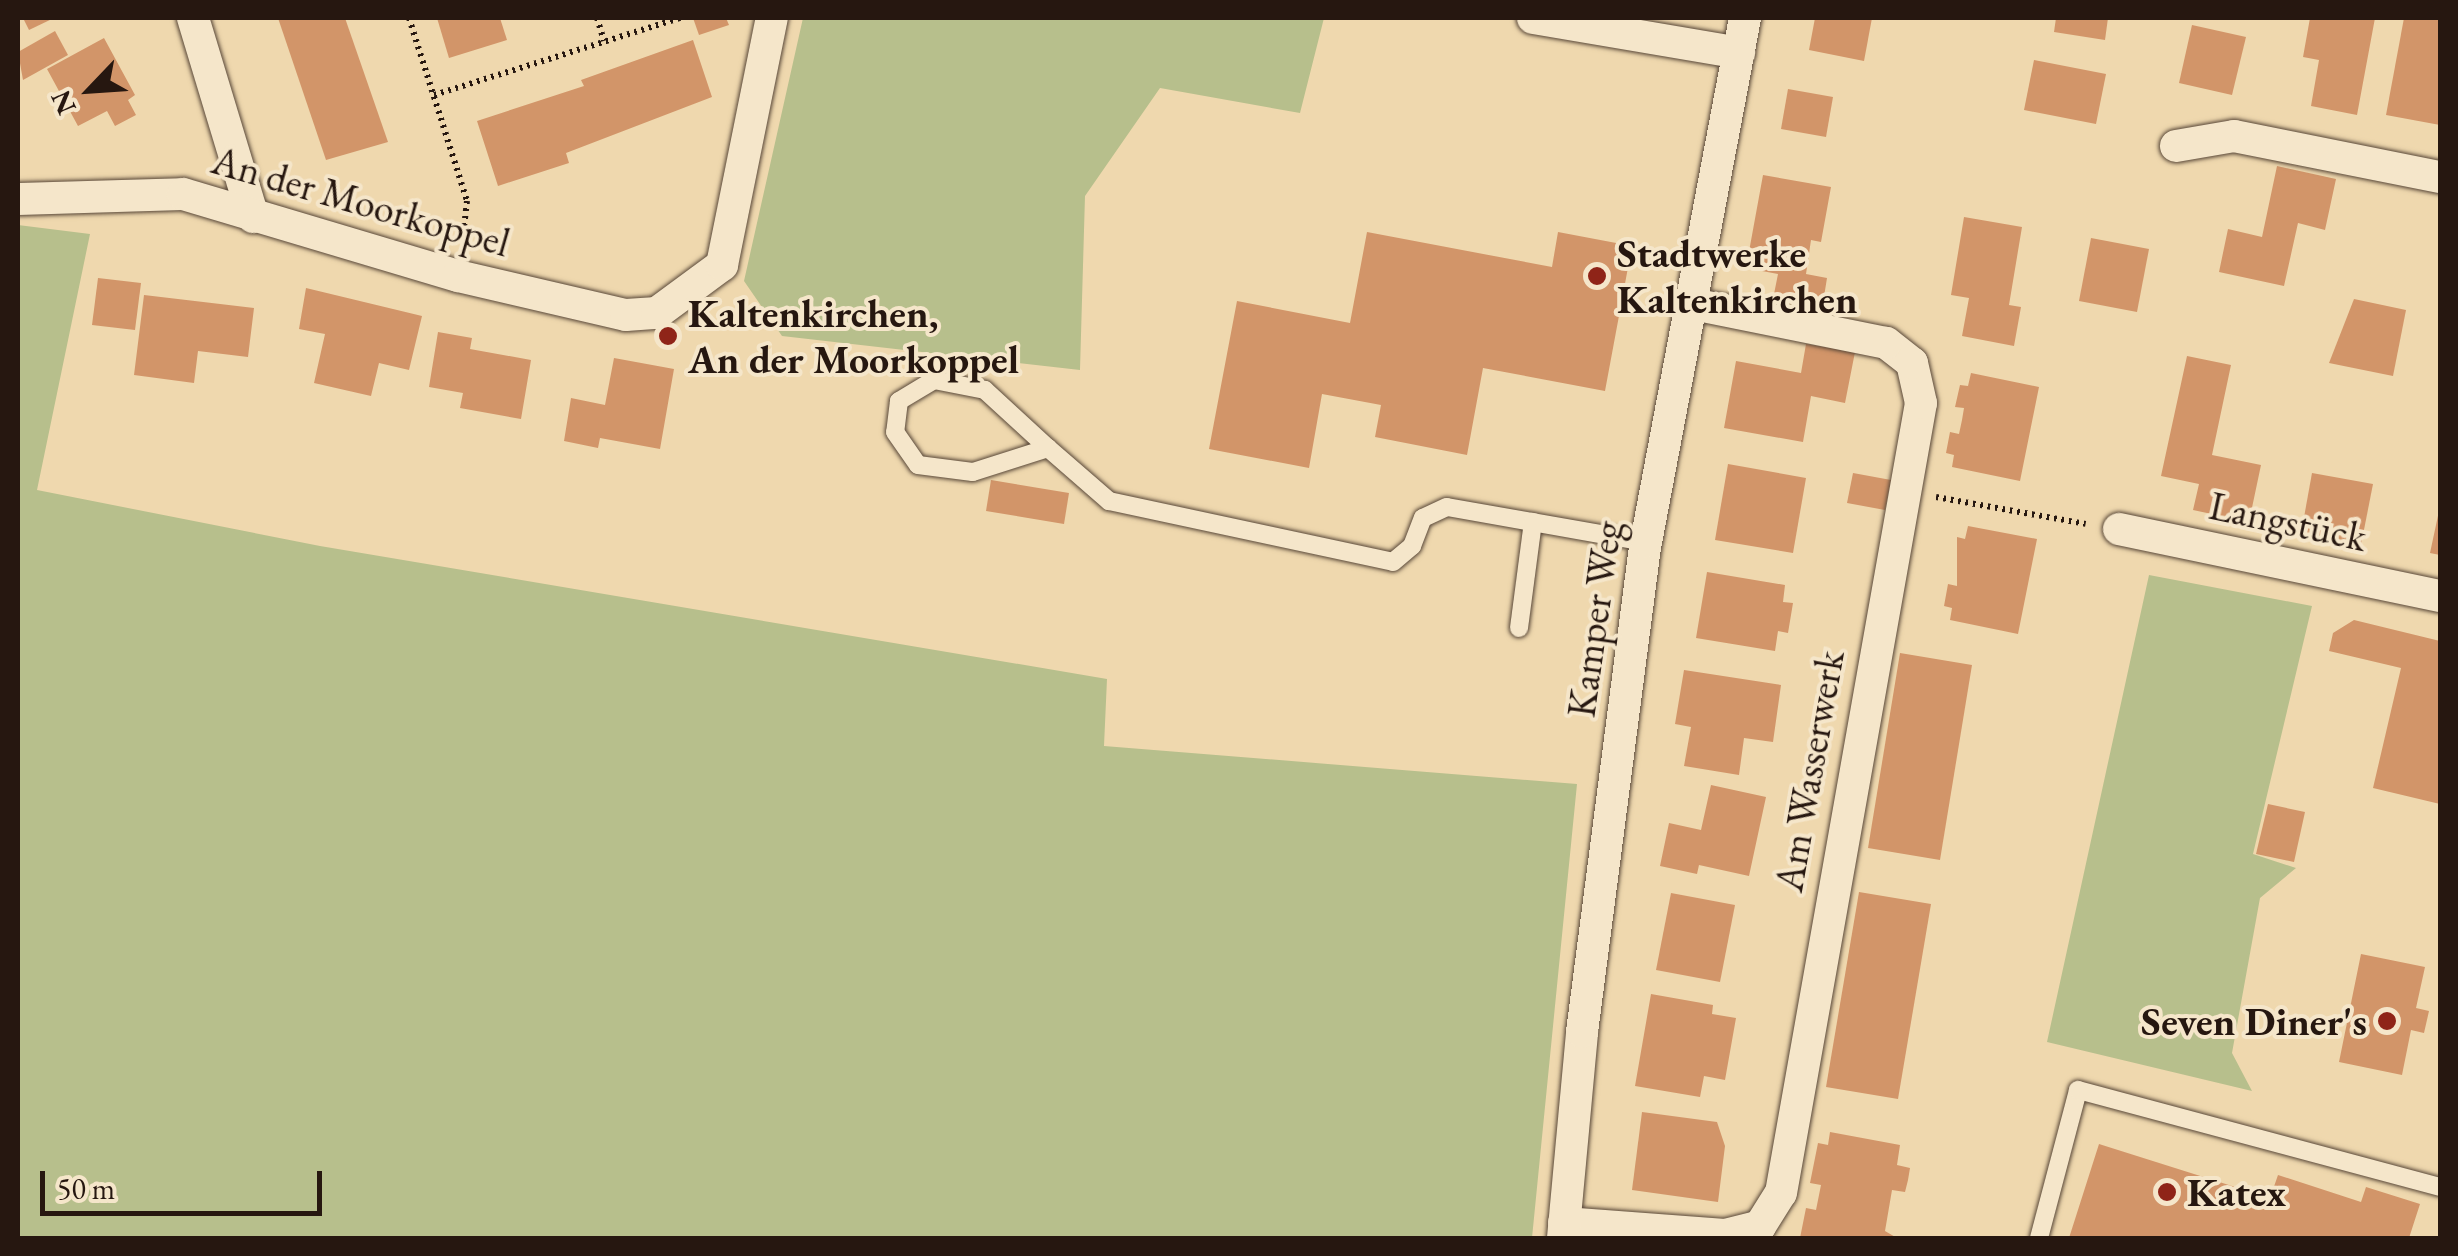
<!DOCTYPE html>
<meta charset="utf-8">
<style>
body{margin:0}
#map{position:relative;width:2458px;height:1256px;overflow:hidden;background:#efd8ae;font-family:"EB Garamond",serif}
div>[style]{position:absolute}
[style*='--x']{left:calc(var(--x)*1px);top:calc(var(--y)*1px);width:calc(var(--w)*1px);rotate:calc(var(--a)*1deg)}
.green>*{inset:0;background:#b7bf8c}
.building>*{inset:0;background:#d29569}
.path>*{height:6px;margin-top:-3px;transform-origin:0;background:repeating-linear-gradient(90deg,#261710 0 2.5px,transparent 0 7.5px)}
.roads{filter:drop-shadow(0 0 2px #584738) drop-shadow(0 0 2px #584738)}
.lane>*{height:18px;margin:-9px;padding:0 9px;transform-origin:9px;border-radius:9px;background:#f5e6ca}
.street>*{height:32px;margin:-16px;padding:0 16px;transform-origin:16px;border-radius:16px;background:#f5e6ca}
.dots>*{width:28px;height:28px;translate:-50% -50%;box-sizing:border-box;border:5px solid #f5e6ca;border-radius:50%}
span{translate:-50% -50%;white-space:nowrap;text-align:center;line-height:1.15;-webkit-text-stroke:8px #f5e6ca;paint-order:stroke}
.street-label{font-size:40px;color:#261710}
.poi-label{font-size:40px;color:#261710;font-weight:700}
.left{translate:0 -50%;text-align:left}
.right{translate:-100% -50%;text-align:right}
.frame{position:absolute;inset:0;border:20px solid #261710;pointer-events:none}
.north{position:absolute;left:40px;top:40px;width:100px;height:100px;-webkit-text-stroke:8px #f5e6ca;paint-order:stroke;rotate:245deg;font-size:28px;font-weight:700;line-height:40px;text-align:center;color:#261710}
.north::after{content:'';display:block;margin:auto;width:35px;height:45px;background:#261710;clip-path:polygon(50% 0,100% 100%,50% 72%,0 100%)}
.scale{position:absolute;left:40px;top:1171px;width:282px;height:45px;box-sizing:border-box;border:5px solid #261710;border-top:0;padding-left:12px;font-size:30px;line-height:35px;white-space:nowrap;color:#261710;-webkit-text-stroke:8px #f5e6ca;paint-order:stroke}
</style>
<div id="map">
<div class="green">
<div style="clip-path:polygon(803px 18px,1324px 18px,1300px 113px,1160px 88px,1085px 196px,1080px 370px,782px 336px,744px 281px)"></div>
<div style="clip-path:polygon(18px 225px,90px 234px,37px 490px,320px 546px,1107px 679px,1104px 746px,1577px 784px,1532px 1238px,18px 1238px)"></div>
<div style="clip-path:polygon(2149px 575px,2312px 606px,2253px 854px,2296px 868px,2260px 898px,2232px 1053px,2252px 1091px,2047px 1042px)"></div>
</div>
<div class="building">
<div style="clip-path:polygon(23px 18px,54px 18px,29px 30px)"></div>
<div style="clip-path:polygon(278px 18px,345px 18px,388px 142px,326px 160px)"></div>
<div style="clip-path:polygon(437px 18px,500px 18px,507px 40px,449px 58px)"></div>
<div style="clip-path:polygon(693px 18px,726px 18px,729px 25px,699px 35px)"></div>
<div style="clip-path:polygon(1815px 18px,1872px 18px,1864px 61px,1809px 50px)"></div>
<div style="clip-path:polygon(2056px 18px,2108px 18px,2105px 40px,2054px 32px)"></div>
<div style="clip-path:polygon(2310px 18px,2375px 18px,2357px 115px,2311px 106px,2319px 60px,2303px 57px)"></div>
<div style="clip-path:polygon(2404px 18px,2440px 18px,2440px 125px,2386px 115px)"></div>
<div style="clip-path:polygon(2192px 25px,2246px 37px,2232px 95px,2179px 83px)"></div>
<div style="clip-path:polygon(55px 31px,68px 55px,23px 80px,18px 52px)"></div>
<div style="clip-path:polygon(104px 38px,135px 95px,128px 100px,136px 115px,115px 126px,107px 111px,78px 126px,47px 69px)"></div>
<div style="clip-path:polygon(693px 40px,712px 97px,566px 153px,569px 163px,498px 186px,477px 121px,584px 86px,581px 80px)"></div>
<div style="clip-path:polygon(2034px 60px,2106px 74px,2096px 124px,2024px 110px)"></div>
<div style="clip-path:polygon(1788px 89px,1833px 97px,1826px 137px,1781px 129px)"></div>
<div style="clip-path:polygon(2277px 166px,2336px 179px,2325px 230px,2298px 223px,2284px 286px,2219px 272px,2228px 229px,2262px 237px)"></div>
<div style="clip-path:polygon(1763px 175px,1831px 187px,1821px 242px,1811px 240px,1806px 274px,1827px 278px,1823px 303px,1774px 294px,1778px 274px,1746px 268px)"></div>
<div style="clip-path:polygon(1964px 217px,2022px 227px,2009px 305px,2021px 307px,2014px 346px,1962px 336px,1969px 298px,1951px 295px)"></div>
<div style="clip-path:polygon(1367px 232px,1552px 267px,1558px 232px,1632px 246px,1605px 391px,1483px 368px,1467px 455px,1375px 437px,1381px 405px,1322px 394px,1309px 468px,1209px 449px,1237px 301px,1350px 323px)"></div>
<div style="clip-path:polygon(2091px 238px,2149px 249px,2137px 312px,2079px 301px)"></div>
<div style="clip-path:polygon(98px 278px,141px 283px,135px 330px,92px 325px)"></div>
<div style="clip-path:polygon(306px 288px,422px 316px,409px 370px,379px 363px,371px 396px,314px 383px,325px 334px,299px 329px)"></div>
<div style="clip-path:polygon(144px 295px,254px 308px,248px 357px,198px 351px,194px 383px,134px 375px)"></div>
<div style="clip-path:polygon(2354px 299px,2406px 310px,2393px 376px,2329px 363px)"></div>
<div style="clip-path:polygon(438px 332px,472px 338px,470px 349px,531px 360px,521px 419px,460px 408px,463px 393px,429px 387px)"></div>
<div style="clip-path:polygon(1806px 344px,1855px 352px,1845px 403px,1811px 396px,1803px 442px,1724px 428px,1736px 361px,1801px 373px)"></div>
<div style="clip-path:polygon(2187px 356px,2231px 365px,2212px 455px,2261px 465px,2249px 522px,2193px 510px,2199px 484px,2161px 476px)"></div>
<div style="clip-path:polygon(614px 358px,674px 369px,660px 449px,600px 438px,598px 448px,564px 441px,571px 398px,605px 405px)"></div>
<div style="clip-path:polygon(1971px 373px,2039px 387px,2020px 481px,1952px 467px,1954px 455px,1946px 453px,1950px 432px,1959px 434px,1962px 420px,1964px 408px,1955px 407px,1960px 385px,1968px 386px)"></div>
<div style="clip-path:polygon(1728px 464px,1806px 478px,1793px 553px,1715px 540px)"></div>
<div style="clip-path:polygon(1853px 473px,1891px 480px,1885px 510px,1847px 503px)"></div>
<div style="clip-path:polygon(2312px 473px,2373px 484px,2361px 545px,2301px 534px)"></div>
<div style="clip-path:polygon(991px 480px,1069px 493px,1064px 524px,986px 511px)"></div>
<div style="clip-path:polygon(2439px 511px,2440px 512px,2440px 555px,2430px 553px)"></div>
<div style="clip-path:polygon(1968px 526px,2037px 539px,2018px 634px,1950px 620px,1952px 608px,1944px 606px,1948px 584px,1957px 586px,1957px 537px,1965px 539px)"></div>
<div style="clip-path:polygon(1707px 572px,1785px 585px,1783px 602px,1793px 603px,1788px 633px,1778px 631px,1775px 651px,1696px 638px)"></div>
<div style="clip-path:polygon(2354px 620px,2440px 641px,2440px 804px,2373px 788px,2401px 668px,2329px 651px,2333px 633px)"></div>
<div style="clip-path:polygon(1900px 653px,1972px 665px,1940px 860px,1868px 848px)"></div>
<div style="clip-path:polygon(1684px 670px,1781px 685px,1773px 742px,1744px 738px,1739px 775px,1684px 766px,1691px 727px,1675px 724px)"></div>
<div style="clip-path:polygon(1711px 785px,1766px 797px,1749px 876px,1699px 865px,1697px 874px,1660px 866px,1669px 823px,1701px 830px)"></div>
<div style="clip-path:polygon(2268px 804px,2305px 812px,2294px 862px,2256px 854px)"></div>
<div style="clip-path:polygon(1859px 892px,1931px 904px,1898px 1099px,1826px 1087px)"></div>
<div style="clip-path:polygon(1671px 893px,1735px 905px,1720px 982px,1656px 970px)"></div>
<div style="clip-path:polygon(2361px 954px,2425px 967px,2416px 1008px,2429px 1011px,2424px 1033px,2411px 1030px,2402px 1075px,2339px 1062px)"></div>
<div style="clip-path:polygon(1651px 994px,1713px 1005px,1712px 1014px,1736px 1018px,1725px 1080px,1704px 1076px,1700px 1097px,1635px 1086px)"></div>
<div style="clip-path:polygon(1642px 1112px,1717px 1122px,1725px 1146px,1718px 1202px,1632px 1190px)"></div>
<div style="clip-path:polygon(1830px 1132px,1900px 1145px,1897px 1165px,1910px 1168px,1908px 1180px,1905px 1192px,1892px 1190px,1885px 1231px,1897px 1238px,1800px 1238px,1806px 1208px,1816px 1210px,1821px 1185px,1810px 1183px,1818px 1143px,1828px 1145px)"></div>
<div style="clip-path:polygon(2099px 1144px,2270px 1198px,2278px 1175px,2361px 1202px,2366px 1187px,2420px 1204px,2409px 1238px,2069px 1238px)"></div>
</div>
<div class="path">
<div style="--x:409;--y:18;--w:192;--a:72.4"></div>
<div style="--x:467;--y:201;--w:44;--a:96.5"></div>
<div style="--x:597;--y:18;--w:24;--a:73"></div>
<div style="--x:434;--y:95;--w:258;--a:-17.4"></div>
<div style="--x:1936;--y:497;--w:152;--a:10.2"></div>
</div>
<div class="roads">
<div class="lane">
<div style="--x:1048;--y:448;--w:86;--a:-137.4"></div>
<div style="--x:985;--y:390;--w:52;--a:-168.9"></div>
<div style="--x:934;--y:380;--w:41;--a:149"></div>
<div style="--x:899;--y:401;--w:31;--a:97"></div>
<div style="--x:895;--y:432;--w:40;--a:55.1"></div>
<div style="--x:918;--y:465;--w:55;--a:7.3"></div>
<div style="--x:973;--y:472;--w:79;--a:-17.7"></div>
<div style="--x:1048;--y:448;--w:81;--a:41"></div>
<div style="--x:1109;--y:501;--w:290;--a:12.1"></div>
<div style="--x:1393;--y:562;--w:25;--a:-40"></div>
<div style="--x:1412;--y:546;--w:30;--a:-69"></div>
<div style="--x:1423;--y:518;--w:26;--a:-25"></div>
<div style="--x:1447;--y:507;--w:202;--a:10"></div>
<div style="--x:1519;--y:628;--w:107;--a:-82.5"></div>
<div style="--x:2039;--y:1238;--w:153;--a:-75.2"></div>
<div style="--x:2078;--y:1090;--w:375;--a:15"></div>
</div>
<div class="street">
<div style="--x:193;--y:18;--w:208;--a:73.2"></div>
<div style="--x:1533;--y:18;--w:209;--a:9.6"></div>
<div style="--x:2176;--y:146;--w:59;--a:-9.8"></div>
<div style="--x:2234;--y:136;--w:210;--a:11.3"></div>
<div style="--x:18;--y:199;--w:165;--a:-1.7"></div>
<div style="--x:183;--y:194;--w:287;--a:16.6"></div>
<div style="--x:458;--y:276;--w:172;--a:13.1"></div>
<div style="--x:626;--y:315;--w:31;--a:-4"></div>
<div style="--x:657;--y:313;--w:81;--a:-36.4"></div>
<div style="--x:722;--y:265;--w:252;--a:-78.6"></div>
<div style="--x:2119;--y:529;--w:328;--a:11.8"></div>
<div style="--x:1564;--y:1223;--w:161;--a:4.3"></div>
<div style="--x:1725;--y:1235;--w:36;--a:-14"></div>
<div style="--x:1760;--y:1226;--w:39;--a:-58"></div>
<div style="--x:1781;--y:1193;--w:802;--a:-79.95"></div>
<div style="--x:1921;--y:403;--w:41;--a:-102.7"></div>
<div style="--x:1912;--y:363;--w:33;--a:-142"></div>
<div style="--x:1886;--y:343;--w:202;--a:-168.6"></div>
<div style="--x:1563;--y:1238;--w:207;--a:-84.7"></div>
<div style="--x:1582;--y:1032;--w:494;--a:-82.6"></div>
<div style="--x:1646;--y:542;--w:533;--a:-79.3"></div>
</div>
</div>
<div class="dots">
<div style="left:1597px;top:276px;background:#8f2418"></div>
<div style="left:668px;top:336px;background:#8f2418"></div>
<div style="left:2387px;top:1021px;background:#8f2418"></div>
<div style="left:2167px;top:1192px;background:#8f2418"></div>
</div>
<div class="street-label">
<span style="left:361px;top:201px;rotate:16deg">An der Moorkoppel</span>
<span style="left:2288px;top:521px;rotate:12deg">Langstück</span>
<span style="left:1594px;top:619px;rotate:-82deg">Kamper Weg</span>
<span style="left:1809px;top:771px;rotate:-80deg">Am Wasserwerk</span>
</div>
<div class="poi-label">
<span class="left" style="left:1617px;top:276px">Stadtwerke<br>Kaltenkirchen</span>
<span class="left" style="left:688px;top:336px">Kaltenkirchen,<br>An der Moorkoppel</span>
<span class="right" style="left:2367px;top:1021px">Seven Diner's</span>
<span class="left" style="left:2187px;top:1192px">Katex</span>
</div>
<div class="frame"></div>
<div class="north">N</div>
<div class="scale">50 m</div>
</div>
